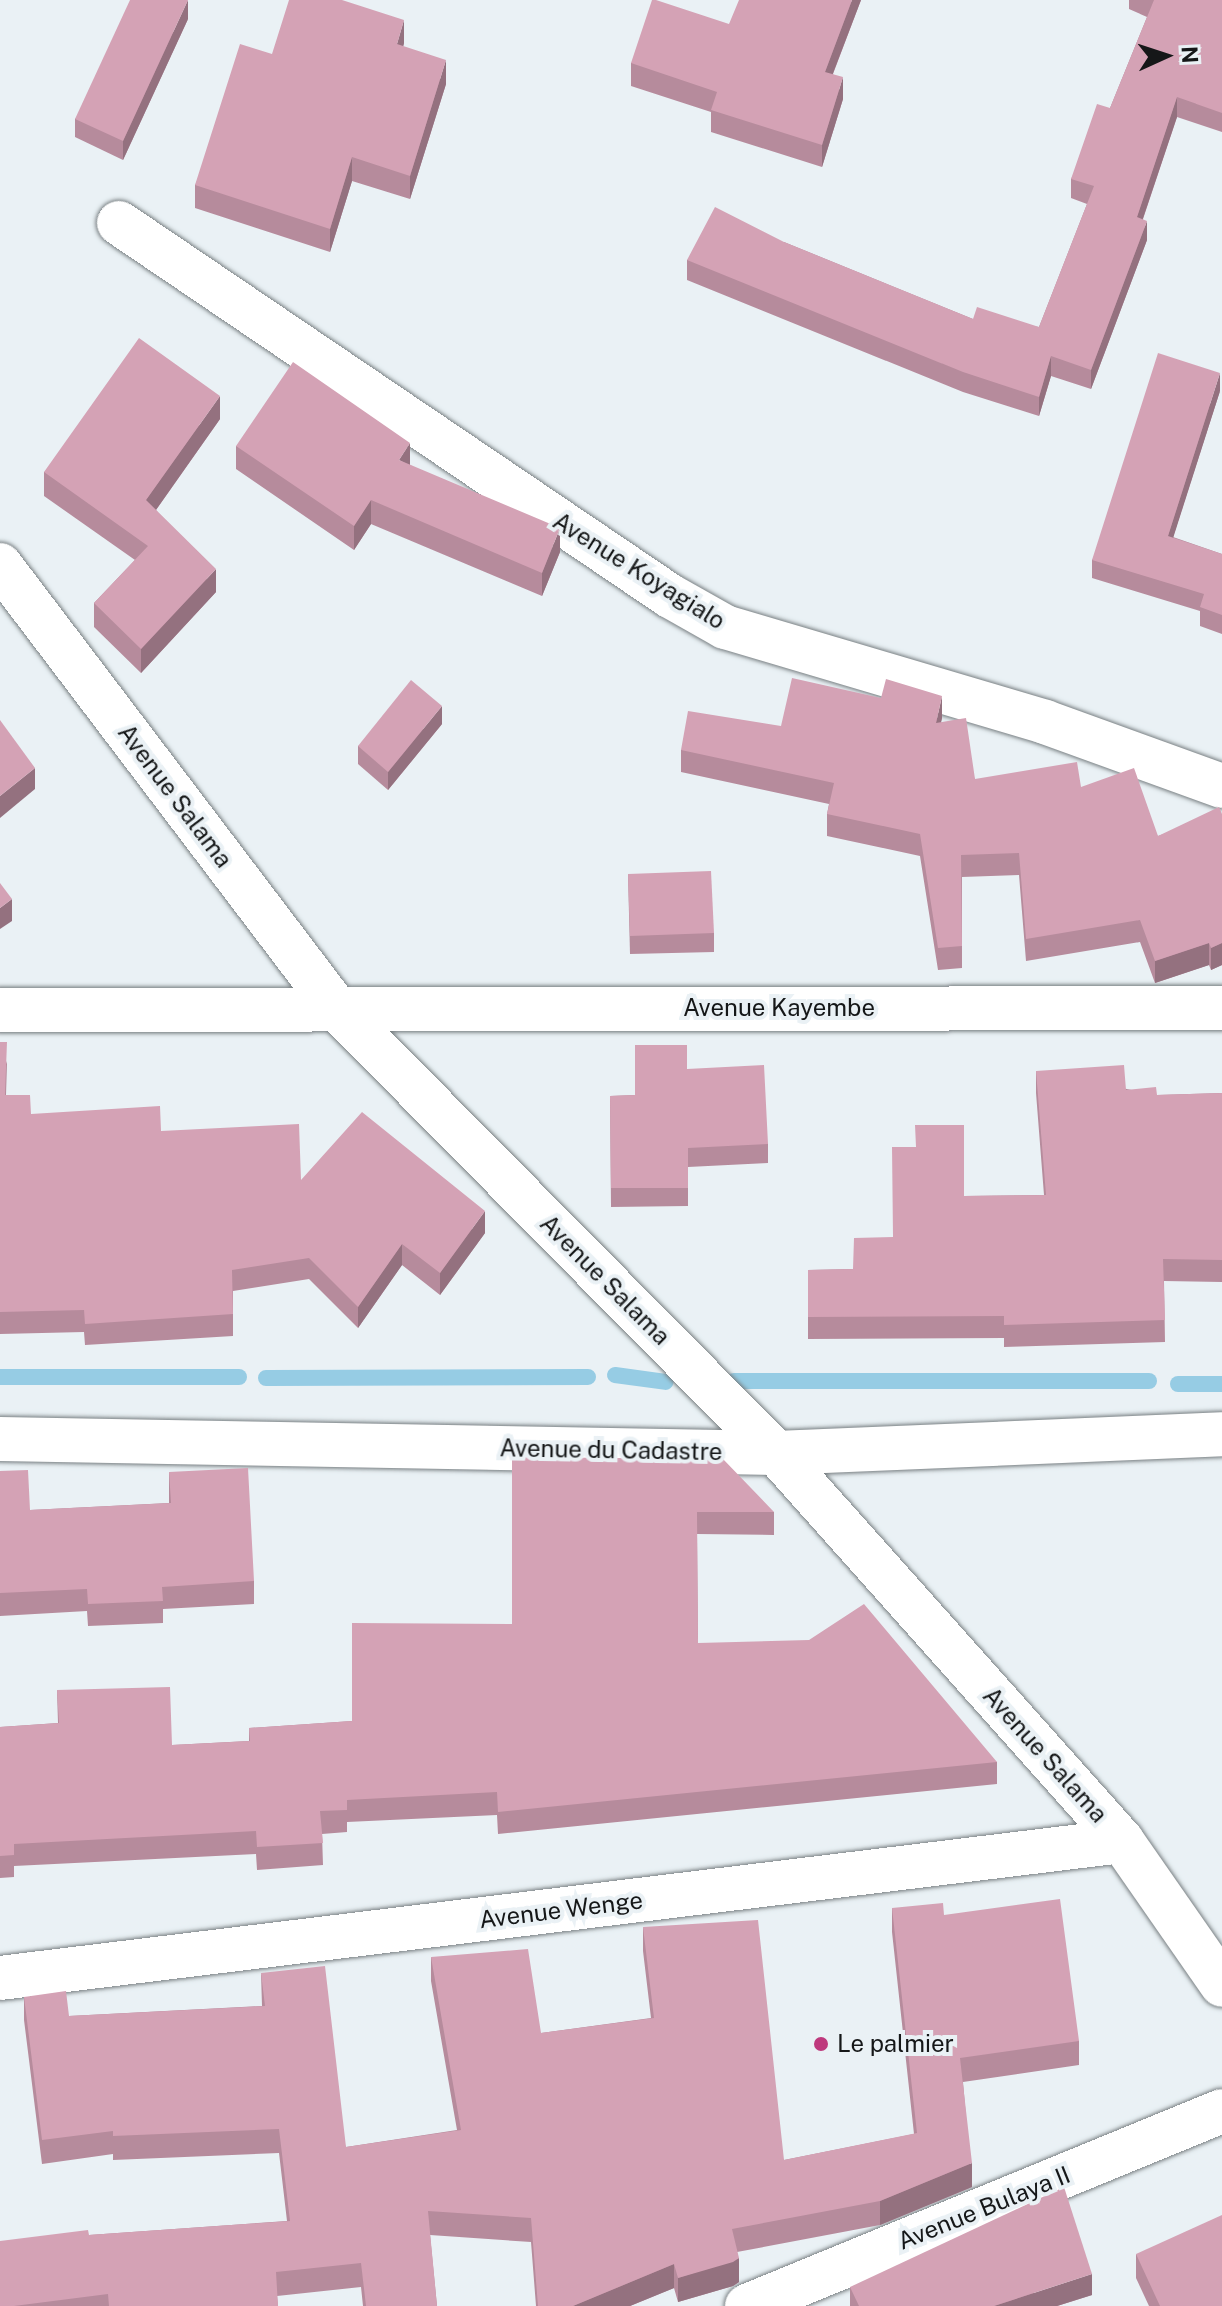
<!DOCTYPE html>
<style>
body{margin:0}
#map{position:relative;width:1222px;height:2306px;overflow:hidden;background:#eaf1f5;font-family:"Public Sans",sans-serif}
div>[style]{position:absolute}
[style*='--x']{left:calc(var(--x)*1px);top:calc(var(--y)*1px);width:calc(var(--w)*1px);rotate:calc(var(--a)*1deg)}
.stream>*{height:16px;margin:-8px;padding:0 8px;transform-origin:8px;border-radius:8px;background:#96cce4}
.roads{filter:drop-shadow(0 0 2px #798083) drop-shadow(0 0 2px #798083)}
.street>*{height:44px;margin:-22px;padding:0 22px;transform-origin:22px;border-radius:22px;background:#fff}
.wall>*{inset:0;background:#b68b9c}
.shaded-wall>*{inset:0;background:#94717f}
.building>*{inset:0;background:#d4a2b5}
.dots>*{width:22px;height:22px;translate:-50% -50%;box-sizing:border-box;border:4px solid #eaf1f5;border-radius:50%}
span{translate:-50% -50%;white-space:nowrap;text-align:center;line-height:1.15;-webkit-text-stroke:8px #eaf1f5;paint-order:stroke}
.street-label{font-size:24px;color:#151718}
.poi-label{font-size:24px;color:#151718}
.left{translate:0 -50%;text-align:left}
.north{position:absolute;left:1126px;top:16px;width:80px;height:80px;-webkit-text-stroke:6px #eaf1f5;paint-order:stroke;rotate:87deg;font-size:22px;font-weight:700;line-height:32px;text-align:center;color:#151718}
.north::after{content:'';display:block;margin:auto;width:28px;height:36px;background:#151718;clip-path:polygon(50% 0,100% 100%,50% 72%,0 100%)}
</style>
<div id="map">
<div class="stream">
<div style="--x:615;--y:1375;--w:51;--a:7.8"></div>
<div style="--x:0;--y:1377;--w:239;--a:0"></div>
<div style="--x:266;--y:1378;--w:322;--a:-0.2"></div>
<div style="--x:734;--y:1381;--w:415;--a:0"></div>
<div style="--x:1178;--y:1384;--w:44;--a:0"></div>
</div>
<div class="roads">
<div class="street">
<div style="--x:119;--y:223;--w:665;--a:34.1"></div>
<div style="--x:670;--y:596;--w:63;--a:29.4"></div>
<div style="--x:725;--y:627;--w:334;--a:16.5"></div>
<div style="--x:1045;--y:722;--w:188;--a:19.9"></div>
<div style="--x:0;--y:565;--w:556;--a:52.82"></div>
<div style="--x:336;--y:1008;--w:626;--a:45.32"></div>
<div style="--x:776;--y:1453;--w:520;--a:48.27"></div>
<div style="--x:1122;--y:1841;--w:175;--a:55.2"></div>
<div style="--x:0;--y:1010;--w:1222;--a:-0.09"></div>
<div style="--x:0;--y:1439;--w:776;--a:1.03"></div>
<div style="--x:776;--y:1453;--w:446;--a:-2.4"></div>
<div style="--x:0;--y:1978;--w:1130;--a:-6.96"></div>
<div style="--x:747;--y:2306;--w:513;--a:-22.32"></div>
</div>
</div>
<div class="wall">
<div style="clip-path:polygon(861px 0,833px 74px,843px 99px,822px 167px,711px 132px,711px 112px,631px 86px,631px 63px,729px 24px)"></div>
<div style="clip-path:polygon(1129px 0,1222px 0,1222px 132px,1177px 117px,1143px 219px,1147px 240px,1091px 389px,1051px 376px,1039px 416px,963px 392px,687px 280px,687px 260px,784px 242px,973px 319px,1039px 327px,1087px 204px,1071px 198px,1071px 179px,1110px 108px,1147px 17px,1129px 9px)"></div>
<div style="clip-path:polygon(188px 19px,123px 160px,75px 137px,75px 119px)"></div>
<div style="clip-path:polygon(404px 43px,403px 47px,446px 84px,410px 199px,352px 181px,330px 252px,195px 208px,195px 185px,272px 54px)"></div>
<div style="clip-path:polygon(1220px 391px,1173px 537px,1222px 554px,1222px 634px,1200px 626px,1200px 611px,1092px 578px,1092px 560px)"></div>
<div style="clip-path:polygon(220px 419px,156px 510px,216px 592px,141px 673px,94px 627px,94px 603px,135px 560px,44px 496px,44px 472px)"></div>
<div style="clip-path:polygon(236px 446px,410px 465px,560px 552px,542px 596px,371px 524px,354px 550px,236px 469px)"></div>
<div style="clip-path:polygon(942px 718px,941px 722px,975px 779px,1081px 787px,1158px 836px,1222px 814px,1222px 965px,1211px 970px,1209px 965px,1155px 983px,1140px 942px,1026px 961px,1019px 875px,962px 877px,962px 968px,938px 970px,920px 856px,827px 836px,827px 814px,829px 804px,681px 772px,681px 750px,781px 726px)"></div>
<div style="clip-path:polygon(442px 724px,388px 790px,358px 764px,358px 746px)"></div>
<div style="clip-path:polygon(628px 874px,714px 933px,714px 952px,630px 954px)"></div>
<div style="clip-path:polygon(0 1042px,7px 1064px,6px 1095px,31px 1114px,161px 1131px,301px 1180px,485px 1233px,440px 1295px,402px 1265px,358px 1328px,309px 1279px,233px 1291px,233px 1336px,85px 1345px,84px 1332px,0 1334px)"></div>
<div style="clip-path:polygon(687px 1069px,768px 1144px,768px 1163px,688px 1167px,688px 1206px,611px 1207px,610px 1096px,635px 1095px)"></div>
<div style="clip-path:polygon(1036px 1071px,1157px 1095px,1222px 1093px,1222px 1282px,1164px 1281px,1165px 1342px,1004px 1347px,1004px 1338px,808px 1339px,808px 1270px,853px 1269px,893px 1237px,915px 1147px,964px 1196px,1044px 1195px,1036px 1093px)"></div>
<div style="clip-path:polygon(512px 1457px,774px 1512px,774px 1535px,697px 1534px,698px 1643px,997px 1762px,997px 1784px,498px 1834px,497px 1815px,347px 1822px,347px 1832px,322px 1834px,323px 1865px,257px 1870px,256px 1854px,14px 1866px,14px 1877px,0 1878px,0 1727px,58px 1723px,57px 1690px,172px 1745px,249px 1741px,249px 1728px,352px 1721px,512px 1624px)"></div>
<div style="clip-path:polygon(0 1471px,30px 1510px,169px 1503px,169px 1472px,254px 1581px,254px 1604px,163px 1609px,163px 1623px,88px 1626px,87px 1611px,0 1616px)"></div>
<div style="clip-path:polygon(892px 1908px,944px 1915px,1079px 2041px,1079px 2065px,963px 2082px,972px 2187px,880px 2225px,737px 2252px,739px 2282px,733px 2286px,678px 2302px,674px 2288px,630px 2306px,536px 2306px,531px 2242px,430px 2235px,437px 2306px,363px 2306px,361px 2287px,277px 2296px,278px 2306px,0 2306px,89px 2235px,287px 2221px,279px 2153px,113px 2160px,113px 2154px,42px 2164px,24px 2020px,24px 1997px,69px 2016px,262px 2006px,261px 1973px,346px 2147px,457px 2130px,431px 1981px,431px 1957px,541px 2033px,651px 2018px,643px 1951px,643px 1927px,784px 2160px,914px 2134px,892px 1932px)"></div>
<div style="clip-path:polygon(1136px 2254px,1222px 2306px,1149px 2306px,1136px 2278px)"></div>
<div style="clip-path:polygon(850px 2287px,1092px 2295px,1057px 2306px,850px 2306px)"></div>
</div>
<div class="shaded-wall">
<div style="clip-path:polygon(188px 0,188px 19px,123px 160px,123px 141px)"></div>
<div style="clip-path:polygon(852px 0,861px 0,825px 94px,825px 72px)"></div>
<div style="clip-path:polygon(404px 20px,404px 43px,397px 68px,397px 44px)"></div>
<div style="clip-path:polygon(446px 60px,446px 84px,410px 199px,410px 176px)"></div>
<div style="clip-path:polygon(843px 77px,843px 99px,822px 167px,822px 145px)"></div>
<div style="clip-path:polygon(1177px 97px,1177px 117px,1137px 236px,1137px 217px)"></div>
<div style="clip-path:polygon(352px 157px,352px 181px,330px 252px,330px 229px)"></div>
<div style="clip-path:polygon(1147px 221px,1147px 240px,1091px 389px,1091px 370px)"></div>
<div style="clip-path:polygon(1051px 356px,1051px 376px,1039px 416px,1039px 397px)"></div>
<div style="clip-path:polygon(1220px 373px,1220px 391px,1168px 554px,1168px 536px)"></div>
<div style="clip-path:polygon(220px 396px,220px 419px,146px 524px,146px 500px)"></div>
<div style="clip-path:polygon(410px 443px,410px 466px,399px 460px)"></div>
<div style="clip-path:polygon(371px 500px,371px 524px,354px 550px,354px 526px)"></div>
<div style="clip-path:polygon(560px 528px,560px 552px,542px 596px,542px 573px)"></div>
<div style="clip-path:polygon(216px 569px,216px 592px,141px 673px,141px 649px)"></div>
<div style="clip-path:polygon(942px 696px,942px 718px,936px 745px,936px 723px)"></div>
<div style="clip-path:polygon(442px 706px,442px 724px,388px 790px,388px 772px)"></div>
<div style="clip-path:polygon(35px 768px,35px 789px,0 818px,0 796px)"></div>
<div style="clip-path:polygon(12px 899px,12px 921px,0 929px,0 908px)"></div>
<div style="clip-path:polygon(1209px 943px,1209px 965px,1155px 983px,1155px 961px)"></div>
<div style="clip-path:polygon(1222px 943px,1222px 965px,1211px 970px,1211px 948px)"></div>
<div style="clip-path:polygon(485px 1211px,485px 1233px,440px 1295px,440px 1273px)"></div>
<div style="clip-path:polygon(402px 1244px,402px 1265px,358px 1328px,358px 1307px)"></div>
<div style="clip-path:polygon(972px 2163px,972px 2187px,880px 2225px,880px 2201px)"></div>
<div style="clip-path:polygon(739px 2258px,739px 2282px,733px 2286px,678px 2302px,678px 2278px)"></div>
<div style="clip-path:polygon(674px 2264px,674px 2288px,630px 2306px,573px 2306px)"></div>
<div style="clip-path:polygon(1092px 2274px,1092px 2295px,1057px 2306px,994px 2306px)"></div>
</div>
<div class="building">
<div style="clip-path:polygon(130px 0,188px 0,123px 141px,75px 119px)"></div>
<div style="clip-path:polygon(289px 0,342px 0,404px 20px,397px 44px,446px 60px,410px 176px,352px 157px,330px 229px,195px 185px,240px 44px,272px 54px)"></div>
<div style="clip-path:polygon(652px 0,656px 0,729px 24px,739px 0,852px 0,825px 72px,843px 77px,822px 145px,711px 110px,717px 92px,631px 63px)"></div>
<div style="clip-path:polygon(1154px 0,1222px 0,1222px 113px,1177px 97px,1137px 217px,1147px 221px,1091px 370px,1051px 356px,1039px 397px,963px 372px,687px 260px,715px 207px,784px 242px,973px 319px,977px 307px,1039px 327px,1094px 186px,1071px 179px,1097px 104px,1110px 108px)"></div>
<div style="clip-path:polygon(139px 338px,220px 396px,146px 500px,216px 569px,141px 649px,94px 603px,148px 546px,44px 472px)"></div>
<div style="clip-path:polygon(1158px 353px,1220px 373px,1168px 536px,1222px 554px,1222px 615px,1200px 607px,1204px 594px,1092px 560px)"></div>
<div style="clip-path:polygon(293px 362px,410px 443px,399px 460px,560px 528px,542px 573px,371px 500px,354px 526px,236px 446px)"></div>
<div style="clip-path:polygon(792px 678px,881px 698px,886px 679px,942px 696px,936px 723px,966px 718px,975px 779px,1077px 762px,1081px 787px,1134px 768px,1158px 836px,1219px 807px,1222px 814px,1222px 943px,1211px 948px,1209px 943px,1155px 961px,1140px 920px,1026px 939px,1019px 853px,961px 855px,962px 946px,938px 948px,920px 834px,827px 814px,834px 783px,681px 750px,688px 711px,781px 726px)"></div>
<div style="clip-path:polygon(411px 680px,442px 706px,388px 772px,358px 746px)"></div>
<div style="clip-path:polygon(0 720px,35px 768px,0 796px)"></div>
<div style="clip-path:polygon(711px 871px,714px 933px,630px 936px,628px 874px)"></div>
<div style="clip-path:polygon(0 883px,12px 899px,0 908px)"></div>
<div style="clip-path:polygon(0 1042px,7px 1042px,5px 1095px,30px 1095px,31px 1114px,160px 1106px,161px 1131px,299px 1124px,301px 1180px,362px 1112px,485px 1211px,440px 1273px,402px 1244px,358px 1307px,309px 1258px,232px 1270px,233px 1314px,85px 1324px,84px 1310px,0 1312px)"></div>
<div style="clip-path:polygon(635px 1045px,687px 1045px,687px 1069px,764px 1065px,768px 1144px,688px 1148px,688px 1188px,611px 1188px,610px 1096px,635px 1095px)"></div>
<div style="clip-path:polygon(1124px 1065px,1126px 1090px,1156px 1087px,1157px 1095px,1222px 1093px,1222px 1260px,1163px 1259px,1165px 1320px,1004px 1325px,1004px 1316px,808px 1317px,808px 1270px,853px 1269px,854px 1238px,893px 1237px,892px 1147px,916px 1147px,915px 1125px,964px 1125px,964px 1196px,1046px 1195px,1036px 1071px)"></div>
<div style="clip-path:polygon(512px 1457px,723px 1459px,774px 1512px,697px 1512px,698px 1643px,809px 1640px,864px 1604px,997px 1762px,498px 1812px,497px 1792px,347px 1800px,347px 1810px,320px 1811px,323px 1843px,257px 1847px,256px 1831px,14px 1844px,14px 1855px,0 1856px,0 1727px,59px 1723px,57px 1690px,170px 1687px,172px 1745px,250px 1741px,249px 1728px,352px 1721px,352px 1623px,512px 1624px)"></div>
<div style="clip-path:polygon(248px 1468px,254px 1581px,162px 1587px,163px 1601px,88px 1604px,87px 1589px,0 1593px,0 1471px,28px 1470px,30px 1510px,171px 1503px,169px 1472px)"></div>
<div style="clip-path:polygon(1060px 1899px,1079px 2041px,960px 2058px,972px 2163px,880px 2201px,732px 2229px,739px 2258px,733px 2262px,678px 2278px,674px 2264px,573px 2306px,538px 2306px,531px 2218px,428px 2211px,437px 2306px,366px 2306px,361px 2263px,276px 2272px,278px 2306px,109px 2306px,108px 2294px,14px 2306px,0 2306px,0 2241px,88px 2230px,89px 2235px,290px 2221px,279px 2129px,113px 2136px,113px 2131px,42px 2140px,24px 1997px,66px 1991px,69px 2016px,265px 2006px,261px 1973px,325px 1966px,346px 2147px,461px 2130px,431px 1957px,528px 1949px,541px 2033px,654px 2018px,643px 1927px,758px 1920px,784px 2160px,917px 2133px,892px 1908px,943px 1903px,944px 1915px)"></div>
<div style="clip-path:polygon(1064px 2187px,1092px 2274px,994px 2306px,859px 2306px,850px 2287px)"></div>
<div style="clip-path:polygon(1222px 2215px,1222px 2306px,1160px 2306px,1136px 2254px)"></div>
</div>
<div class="dots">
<div style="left:821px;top:2044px;background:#be397d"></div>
</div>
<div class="street-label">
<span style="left:639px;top:571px;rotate:32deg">Avenue Koyagialo</span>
<span style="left:175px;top:796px;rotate:53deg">Avenue Salama</span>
<span style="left:779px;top:1008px">Avenue Kayembe</span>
<span style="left:605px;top:1280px;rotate:45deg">Avenue Salama</span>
<span style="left:611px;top:1450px;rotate:1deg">Avenue du Cadastre</span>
<span style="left:1045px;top:1755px;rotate:48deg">Avenue Salama</span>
<span style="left:561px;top:1910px;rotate:-7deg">Avenue Wenge</span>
<span style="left:984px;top:2208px;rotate:-22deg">Avenue Bulaya II</span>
</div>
<div class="poi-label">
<span class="left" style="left:837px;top:2044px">Le palmier</span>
</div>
<div class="north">N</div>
</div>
